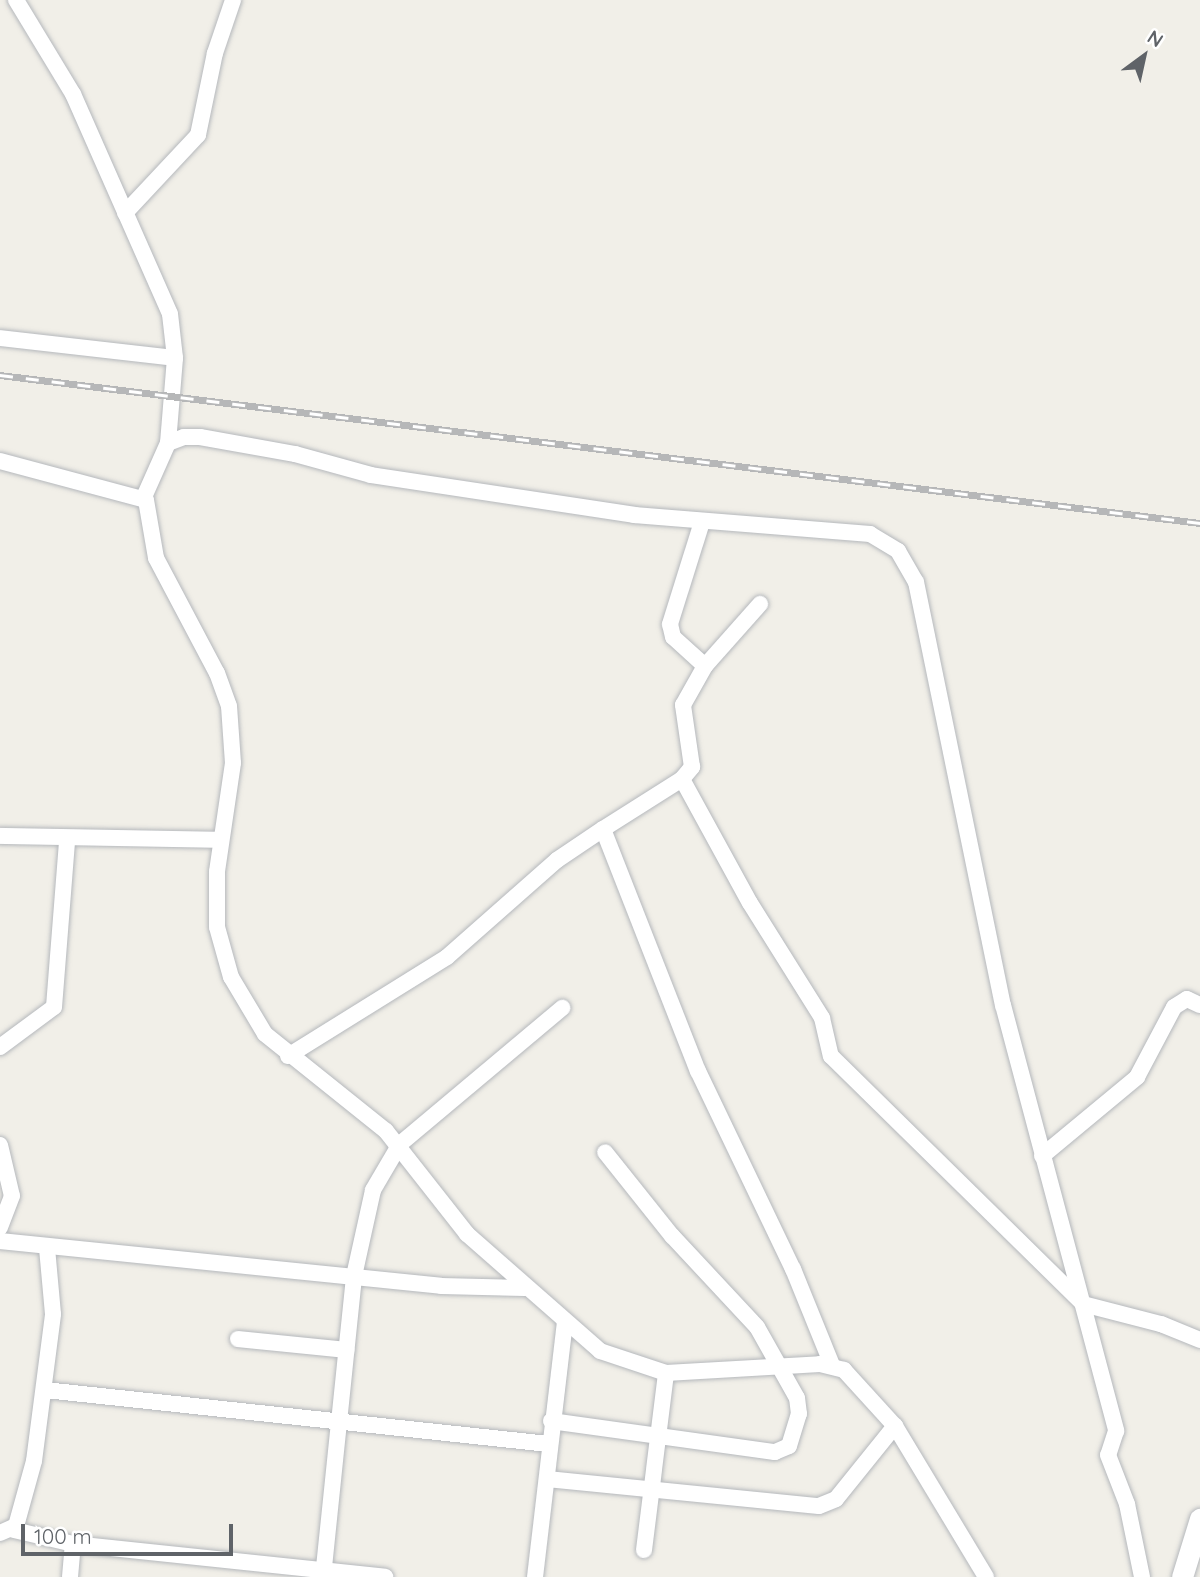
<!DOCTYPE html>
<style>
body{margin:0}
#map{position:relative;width:1200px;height:1577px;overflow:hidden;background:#f1efe8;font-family:Quicksand,sans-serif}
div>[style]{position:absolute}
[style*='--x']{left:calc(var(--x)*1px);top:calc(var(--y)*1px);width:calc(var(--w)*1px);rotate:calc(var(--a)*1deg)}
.roads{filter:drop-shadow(0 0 2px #b5b8bc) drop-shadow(0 0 2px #b5b8bc)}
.street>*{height:16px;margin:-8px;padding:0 8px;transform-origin:8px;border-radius:8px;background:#fff}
.secondary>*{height:21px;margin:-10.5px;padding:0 10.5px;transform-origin:10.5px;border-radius:10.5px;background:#fff}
.rail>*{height:7px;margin-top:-3.5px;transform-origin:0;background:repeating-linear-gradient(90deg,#fff 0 13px,#b6b7b8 0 26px);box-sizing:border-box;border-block:2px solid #b6b7b8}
span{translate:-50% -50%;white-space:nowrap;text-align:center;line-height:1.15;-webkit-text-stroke:6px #fff;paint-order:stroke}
.north{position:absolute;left:1109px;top:21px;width:70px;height:70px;-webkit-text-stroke:5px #fff;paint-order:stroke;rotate:33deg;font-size:19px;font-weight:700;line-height:28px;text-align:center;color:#5f6368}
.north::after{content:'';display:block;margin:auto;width:24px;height:32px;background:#5f6368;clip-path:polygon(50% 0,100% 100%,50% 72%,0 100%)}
.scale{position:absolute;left:21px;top:1524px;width:212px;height:32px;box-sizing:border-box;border:4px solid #5f6368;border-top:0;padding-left:9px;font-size:21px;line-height:24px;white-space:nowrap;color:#5f6368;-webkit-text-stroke:5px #fff;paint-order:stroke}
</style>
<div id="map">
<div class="roads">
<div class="street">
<div style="--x:16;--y:0;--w:110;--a:58.8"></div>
<div style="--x:73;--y:94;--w:240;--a:66.2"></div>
<div style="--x:170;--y:314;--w:44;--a:83.5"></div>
<div style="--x:175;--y:358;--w:85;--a:94.7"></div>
<div style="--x:125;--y:213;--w:107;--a:-46.9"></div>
<div style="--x:198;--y:135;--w:84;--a:-78.3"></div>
<div style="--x:215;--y:53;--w:56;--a:-71.2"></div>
<div style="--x:0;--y:338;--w:176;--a:6.5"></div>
<div style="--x:0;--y:461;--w:151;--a:15"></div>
<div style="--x:146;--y:500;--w:59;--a:80.2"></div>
<div style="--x:156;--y:558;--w:130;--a:62.1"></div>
<div style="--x:217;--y:673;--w:35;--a:70"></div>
<div style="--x:229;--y:706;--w:57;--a:86"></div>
<div style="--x:233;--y:763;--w:110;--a:98.4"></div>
<div style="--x:217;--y:872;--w:55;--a:90"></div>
<div style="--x:217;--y:927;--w:52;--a:74.4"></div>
<div style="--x:231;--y:977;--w:66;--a:59.2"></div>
<div style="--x:265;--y:1034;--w:155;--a:38.7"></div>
<div style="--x:386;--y:1131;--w:131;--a:51.8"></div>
<div style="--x:467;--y:1234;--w:177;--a:41.3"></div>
<div style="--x:600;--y:1351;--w:70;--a:18.4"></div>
<div style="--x:666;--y:1373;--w:154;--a:-3.3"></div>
<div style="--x:820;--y:1364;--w:25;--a:14"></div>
<div style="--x:844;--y:1370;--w:76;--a:47.7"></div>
<div style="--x:895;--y:1426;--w:176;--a:58.9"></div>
<div style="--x:144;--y:497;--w:59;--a:-66"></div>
<div style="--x:168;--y:443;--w:17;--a:-21"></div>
<div style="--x:184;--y:437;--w:16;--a:0"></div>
<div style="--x:200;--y:437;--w:97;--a:10.1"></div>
<div style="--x:295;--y:454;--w:79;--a:15.4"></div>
<div style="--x:371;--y:475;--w:266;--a:8.6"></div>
<div style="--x:634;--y:515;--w:237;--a:4.6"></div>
<div style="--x:870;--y:534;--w:33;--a:31"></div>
<div style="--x:898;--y:551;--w:36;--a:60"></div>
<div style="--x:916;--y:582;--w:432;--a:78.4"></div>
<div style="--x:1003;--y:1005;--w:441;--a:75.1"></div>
<div style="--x:1116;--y:1431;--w:25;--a:108"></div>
<div style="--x:1108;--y:1455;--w:53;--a:68.8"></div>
<div style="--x:1127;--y:1504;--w:75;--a:78.4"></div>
<div style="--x:705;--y:666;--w:83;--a:-48.4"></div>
<div style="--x:682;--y:779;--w:141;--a:61.3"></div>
<div style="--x:750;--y:903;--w:136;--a:57.9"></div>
<div style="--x:822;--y:1018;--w:39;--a:77"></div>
<div style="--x:831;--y:1056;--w:354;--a:44.5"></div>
<div style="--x:1083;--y:1304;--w:81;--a:14.4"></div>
<div style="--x:1161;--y:1324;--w:42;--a:22.3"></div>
<div style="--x:603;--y:829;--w:93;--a:-32.3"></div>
<div style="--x:682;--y:779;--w:16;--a:-50"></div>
<div style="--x:692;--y:767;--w:63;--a:-98.3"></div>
<div style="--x:683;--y:705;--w:45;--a:-60.6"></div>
<div style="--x:705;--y:666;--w:43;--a:-137.8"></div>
<div style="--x:673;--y:637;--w:13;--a:-103"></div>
<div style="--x:670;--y:624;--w:107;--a:-72.6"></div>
<div style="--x:0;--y:836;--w:221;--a:1"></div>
<div style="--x:0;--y:1047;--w:67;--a:-36.5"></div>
<div style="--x:54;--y:1007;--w:168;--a:-85.5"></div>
<div style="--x:288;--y:1056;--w:187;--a:-31.9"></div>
<div style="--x:447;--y:957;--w:147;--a:-41.4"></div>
<div style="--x:557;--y:860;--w:55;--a:-34"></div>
<div style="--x:603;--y:829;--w:260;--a:68.6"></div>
<div style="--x:698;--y:1071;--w:220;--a:64.4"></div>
<div style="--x:793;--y:1269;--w:104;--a:67.9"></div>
<div style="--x:0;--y:1145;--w:52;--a:76.8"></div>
<div style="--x:12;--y:1196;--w:34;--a:111"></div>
<div style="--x:1042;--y:1156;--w:124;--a:-39.7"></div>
<div style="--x:1137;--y:1077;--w:79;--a:-62.1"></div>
<div style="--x:1174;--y:1007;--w:15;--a:-32"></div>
<div style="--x:1187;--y:999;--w:14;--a:25"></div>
<div style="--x:0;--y:1241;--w:443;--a:5.8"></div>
<div style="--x:441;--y:1286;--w:84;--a:1.4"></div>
<div style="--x:238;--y:1339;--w:109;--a:5.8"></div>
<div style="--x:45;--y:1390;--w:507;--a:6.12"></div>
<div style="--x:551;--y:1421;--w:226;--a:7.9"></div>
<div style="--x:775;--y:1452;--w:15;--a:-23"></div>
<div style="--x:789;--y:1446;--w:34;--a:-73"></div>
<div style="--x:799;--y:1414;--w:16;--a:-97"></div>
<div style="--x:797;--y:1398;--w:81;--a:-119.4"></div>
<div style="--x:757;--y:1327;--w:125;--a:-133"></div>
<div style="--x:672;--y:1236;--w:107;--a:-128.6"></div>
<div style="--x:547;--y:1479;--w:273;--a:5.7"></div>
<div style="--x:819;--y:1506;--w:18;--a:-22"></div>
<div style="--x:836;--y:1499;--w:94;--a:-51.1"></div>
<div style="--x:14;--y:1530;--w:61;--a:13.3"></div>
<div style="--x:73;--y:1544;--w:314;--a:6"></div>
<div style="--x:0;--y:1533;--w:17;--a:-24"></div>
<div style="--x:16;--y:1526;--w:67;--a:-74.5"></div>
<div style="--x:34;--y:1461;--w:148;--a:-82.6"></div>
<div style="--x:53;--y:1314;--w:66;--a:-95.2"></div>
<div style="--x:644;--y:1550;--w:178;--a:-82.9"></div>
<div style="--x:70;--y:1577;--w:33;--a:-85"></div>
<div style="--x:323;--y:1577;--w:303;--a:-84.1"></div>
<div style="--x:354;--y:1276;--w:88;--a:-77.5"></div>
<div style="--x:373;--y:1190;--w:53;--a:-59.6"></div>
<div style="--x:400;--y:1144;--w:212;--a:-40"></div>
<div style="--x:535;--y:1577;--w:256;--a:-83.3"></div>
</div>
<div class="secondary">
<div style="--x:1182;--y:1577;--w:61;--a:-72.8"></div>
</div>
</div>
<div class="rail">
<div style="--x:0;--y:375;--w:1209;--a:7.03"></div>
</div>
<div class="north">N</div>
<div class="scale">100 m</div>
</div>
